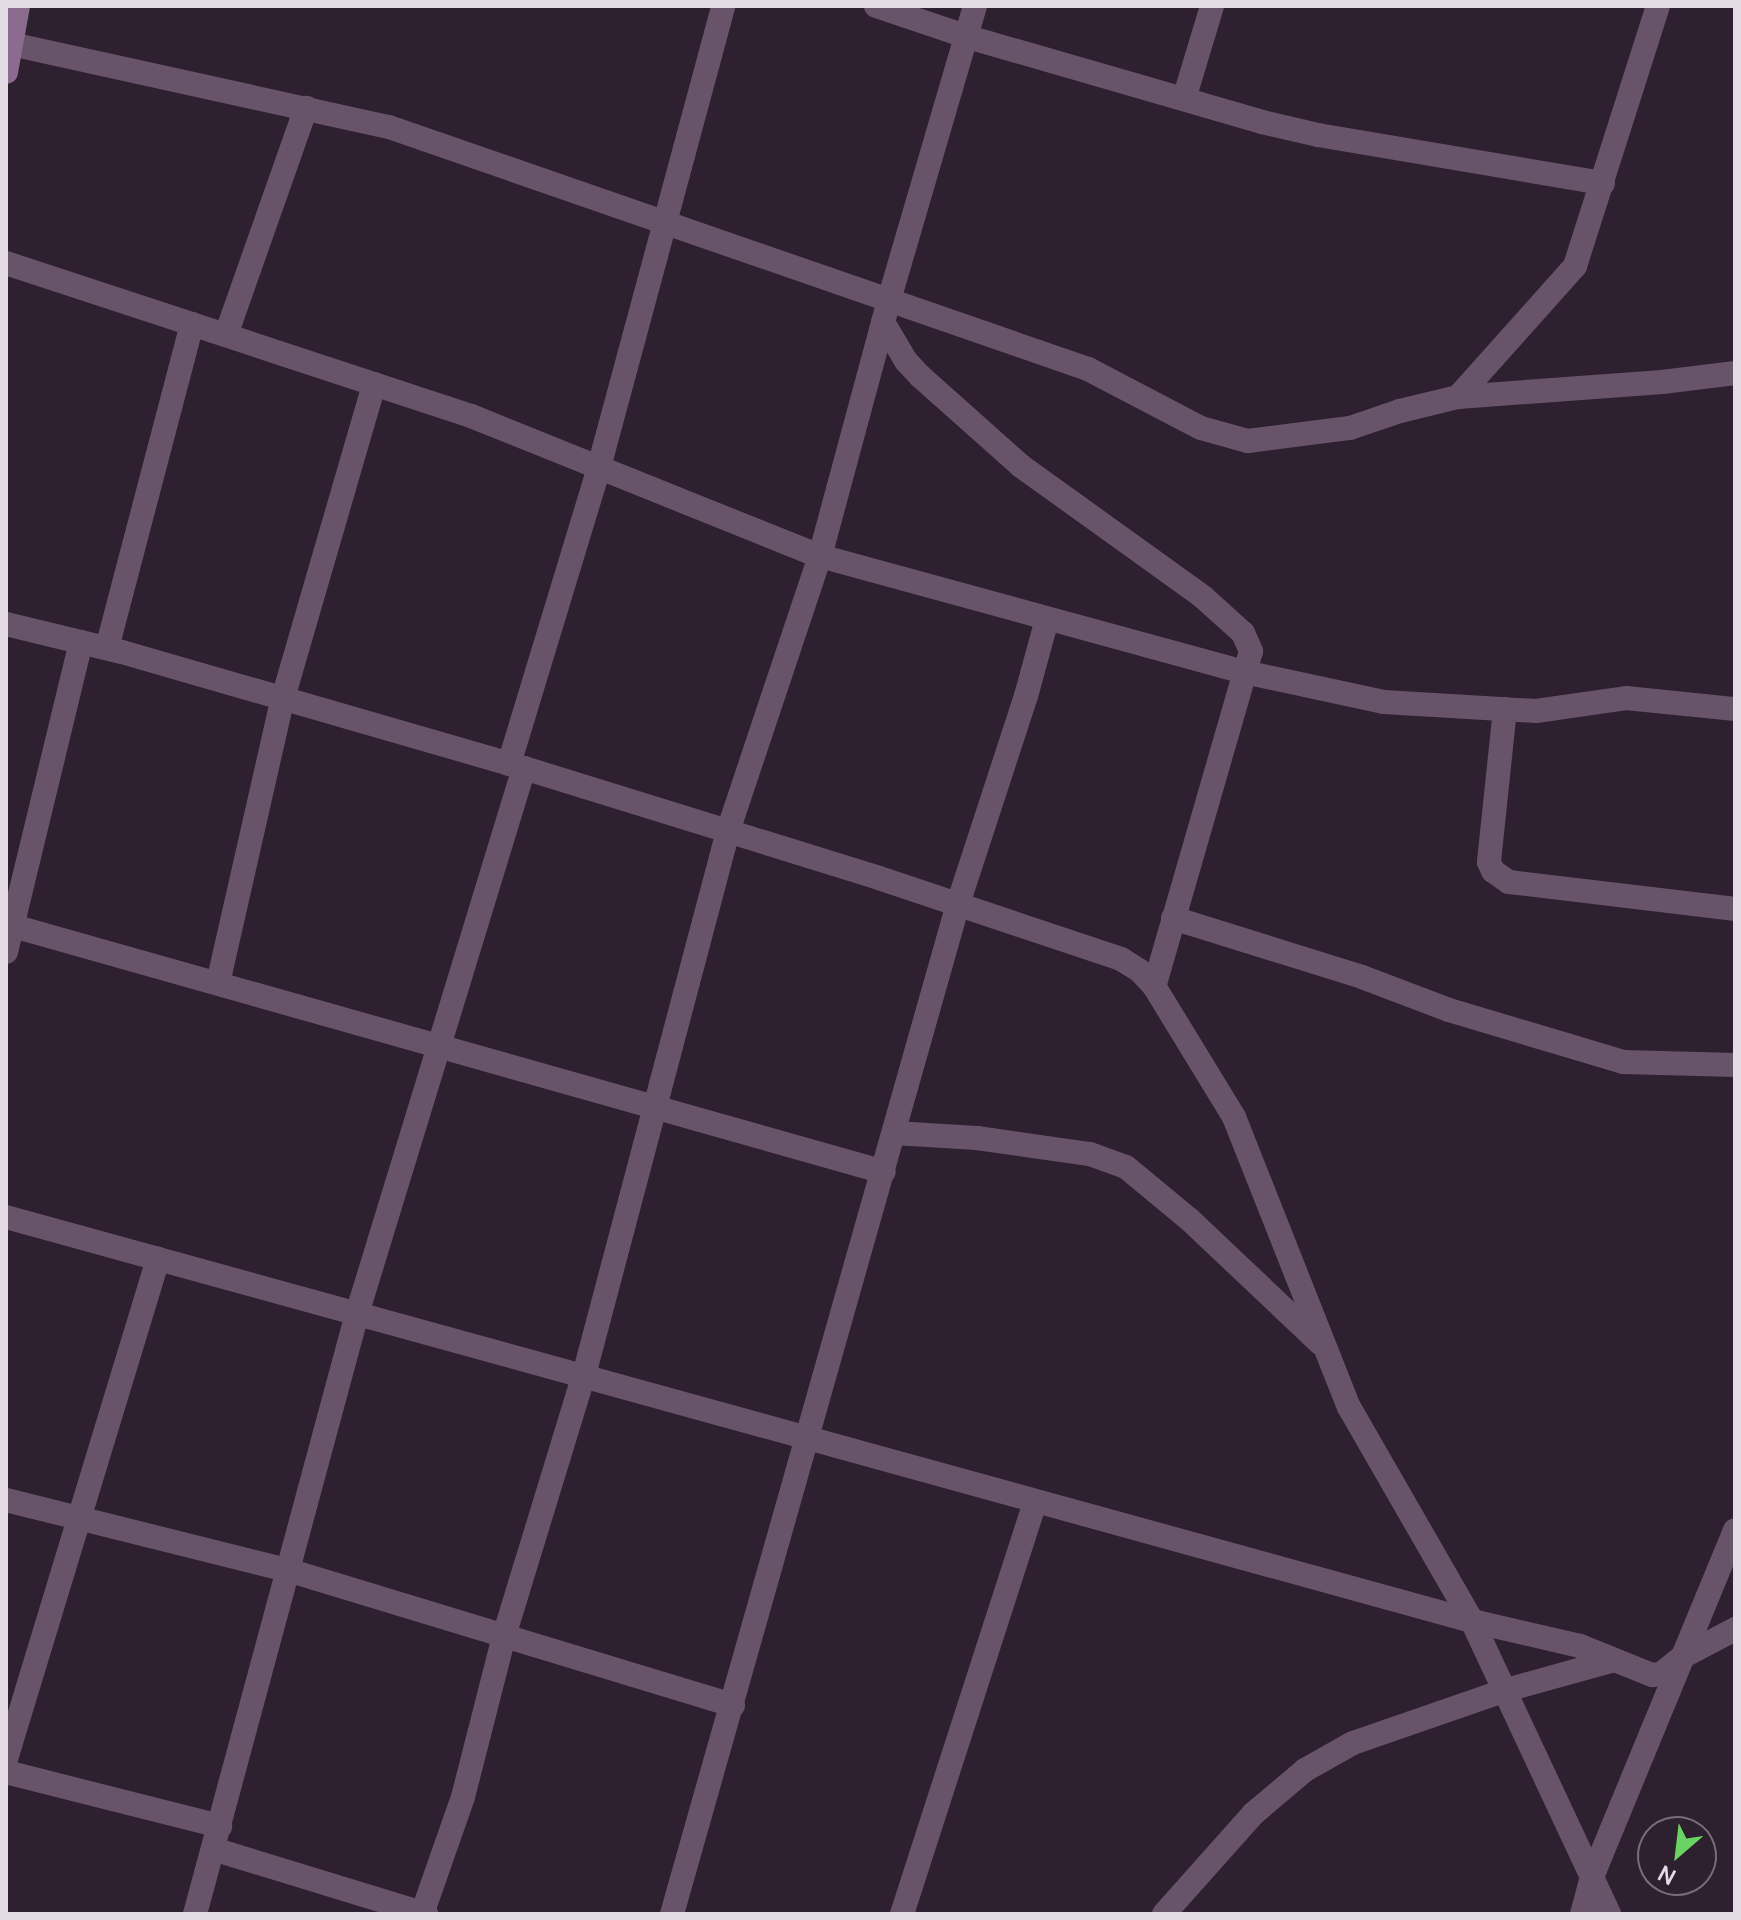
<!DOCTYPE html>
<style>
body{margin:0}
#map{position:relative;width:1741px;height:1920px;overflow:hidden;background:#2e212f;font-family:Manrope,sans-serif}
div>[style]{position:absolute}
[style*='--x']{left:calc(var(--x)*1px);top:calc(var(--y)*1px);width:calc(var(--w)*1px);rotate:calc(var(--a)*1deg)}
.street>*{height:24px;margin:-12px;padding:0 12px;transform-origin:12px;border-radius:12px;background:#675469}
.secondary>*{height:24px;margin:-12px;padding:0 12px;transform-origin:12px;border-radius:12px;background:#8b6c8e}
span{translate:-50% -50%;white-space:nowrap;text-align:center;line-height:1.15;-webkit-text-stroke:8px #2e212f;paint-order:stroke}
.frame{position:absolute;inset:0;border:8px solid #e4dce5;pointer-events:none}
.north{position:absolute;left:1637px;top:1816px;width:80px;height:80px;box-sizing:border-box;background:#2e212f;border:2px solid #776c78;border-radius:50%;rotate:208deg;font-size:22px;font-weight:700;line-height:32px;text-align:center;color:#e4dce5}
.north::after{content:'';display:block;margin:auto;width:28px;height:36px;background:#69d464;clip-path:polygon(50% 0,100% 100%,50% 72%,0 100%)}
</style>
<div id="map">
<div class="street">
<div style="--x:876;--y:6;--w:97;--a:18.6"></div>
<div style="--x:968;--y:37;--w:306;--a:16.1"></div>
<div style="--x:1262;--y:122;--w:57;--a:13.1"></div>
<div style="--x:1318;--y:135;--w:289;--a:9.6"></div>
<div style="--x:11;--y:44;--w:387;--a:12.4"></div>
<div style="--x:389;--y:127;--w:740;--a:19.1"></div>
<div style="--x:1088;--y:369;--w:127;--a:27.6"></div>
<div style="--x:1201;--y:428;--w:49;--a:15.5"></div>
<div style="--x:1248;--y:441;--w:103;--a:-7.3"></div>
<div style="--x:1350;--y:428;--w:53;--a:-18.8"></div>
<div style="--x:1400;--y:411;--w:60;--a:-13.6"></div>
<div style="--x:1458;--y:397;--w:205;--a:-4.2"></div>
<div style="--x:1662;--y:382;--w:74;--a:-7"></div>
<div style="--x:1184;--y:99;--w:97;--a:-73.2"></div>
<div style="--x:6;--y:263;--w:490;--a:18.2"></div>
<div style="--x:471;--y:416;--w:376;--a:21.9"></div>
<div style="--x:820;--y:556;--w:440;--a:15.3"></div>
<div style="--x:1244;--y:672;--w:143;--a:12.1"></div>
<div style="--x:1384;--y:702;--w:152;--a:3.4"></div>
<div style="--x:1536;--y:711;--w:91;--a:-8.2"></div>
<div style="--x:1626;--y:698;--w:110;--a:5.8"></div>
<div style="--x:883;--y:322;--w:45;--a:59.5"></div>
<div style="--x:906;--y:361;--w:21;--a:47"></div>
<div style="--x:920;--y:376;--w:135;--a:41.7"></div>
<div style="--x:1021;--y:466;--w:224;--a:35.7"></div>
<div style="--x:1203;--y:597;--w:54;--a:42"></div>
<div style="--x:1243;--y:633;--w:20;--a:66"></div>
<div style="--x:1251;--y:651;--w:349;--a:106.1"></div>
<div style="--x:226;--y:335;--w:241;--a:-70.6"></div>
<div style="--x:1458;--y:397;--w:176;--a:-48.2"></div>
<div style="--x:1575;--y:266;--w:273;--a:-72.3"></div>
<div style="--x:6;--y:624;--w:119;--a:13.6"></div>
<div style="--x:122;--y:652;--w:418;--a:16.1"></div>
<div style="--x:524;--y:768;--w:372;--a:17.2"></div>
<div style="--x:879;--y:878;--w:255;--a:18.5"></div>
<div style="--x:1121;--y:959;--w:22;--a:32"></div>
<div style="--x:1140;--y:971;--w:21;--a:47"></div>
<div style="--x:1154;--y:986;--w:153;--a:58.6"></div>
<div style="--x:1234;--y:1117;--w:312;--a:68.4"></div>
<div style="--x:1349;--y:1407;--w:247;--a:60.1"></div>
<div style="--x:1472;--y:1621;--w:323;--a:64.9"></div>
<div style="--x:107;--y:648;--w:335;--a:-75.3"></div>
<div style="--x:1505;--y:709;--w:154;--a:96"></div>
<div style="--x:1489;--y:862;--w:10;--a:66"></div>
<div style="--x:1493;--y:871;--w:19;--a:35"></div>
<div style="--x:1509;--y:882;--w:228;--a:6.8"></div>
<div style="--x:509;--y:764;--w:310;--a:-73.1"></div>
<div style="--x:599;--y:467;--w:477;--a:-74.9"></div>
<div style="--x:1173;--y:918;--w:198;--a:17.3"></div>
<div style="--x:1362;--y:977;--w:93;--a:20.8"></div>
<div style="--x:1449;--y:1010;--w:182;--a:16.6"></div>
<div style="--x:1623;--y:1062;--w:112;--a:1.5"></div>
<div style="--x:6;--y:924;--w:912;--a:15.77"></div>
<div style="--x:6;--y:952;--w:319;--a:-76.4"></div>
<div style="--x:218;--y:983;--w:292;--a:-77.2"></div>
<div style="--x:283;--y:698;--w:327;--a:-73.8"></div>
<div style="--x:894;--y:1133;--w:83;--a:3.4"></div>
<div style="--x:977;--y:1138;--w:114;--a:8.1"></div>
<div style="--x:1090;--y:1154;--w:38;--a:20"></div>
<div style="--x:1126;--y:1167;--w:83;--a:39.6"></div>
<div style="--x:1190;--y:1220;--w:179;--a:43.4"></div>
<div style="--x:6;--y:1217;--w:1521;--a:15.41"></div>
<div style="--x:1472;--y:1621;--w:111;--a:13"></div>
<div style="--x:1580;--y:1646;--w:78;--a:21.9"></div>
<div style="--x:1652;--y:1675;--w:9;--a:-6"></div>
<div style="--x:1661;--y:1674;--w:27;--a:-39"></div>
<div style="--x:1682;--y:1657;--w:60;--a:-27.8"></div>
<div style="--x:6;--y:1500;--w:294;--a:14"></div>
<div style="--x:291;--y:1571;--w:462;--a:16.9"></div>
<div style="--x:6;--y:1759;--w:523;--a:-73.09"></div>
<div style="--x:6;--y:1772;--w:221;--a:14.2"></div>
<div style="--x:213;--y:1849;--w:223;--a:17"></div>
<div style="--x:195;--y:1914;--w:621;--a:-74.89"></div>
<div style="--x:357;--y:1314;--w:571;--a:-72.99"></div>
<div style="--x:422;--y:1914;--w:124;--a:-70.7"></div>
<div style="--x:463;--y:1797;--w:166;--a:-75.7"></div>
<div style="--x:504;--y:1636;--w:273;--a:-73"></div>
<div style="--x:584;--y:1375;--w:563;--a:-75.17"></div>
<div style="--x:728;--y:831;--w:290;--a:-71.5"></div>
<div style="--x:820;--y:556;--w:265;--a:-74.9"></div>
<div style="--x:889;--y:300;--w:306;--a:-73.7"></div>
<div style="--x:672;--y:1914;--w:1050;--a:-74.19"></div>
<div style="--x:958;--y:904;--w:219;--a:-71.9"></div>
<div style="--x:1026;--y:696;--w:80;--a:-74.7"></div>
<div style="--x:902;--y:1914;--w:433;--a:-72.1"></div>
<div style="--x:1164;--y:1914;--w:134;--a:-48.3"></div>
<div style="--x:1253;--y:1814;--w:68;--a:-40.2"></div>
<div style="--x:1305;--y:1770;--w:55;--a:-29.4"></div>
<div style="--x:1353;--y:1743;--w:159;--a:-19.1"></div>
<div style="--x:1503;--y:1691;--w:115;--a:-15.6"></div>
<div style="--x:1582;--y:1914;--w:38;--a:-75"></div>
<div style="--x:1592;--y:1877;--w:375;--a:-67.6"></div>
</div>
<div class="secondary">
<div style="--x:6;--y:72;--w:67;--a:-79.7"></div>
</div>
<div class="frame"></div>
<div class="north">N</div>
</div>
